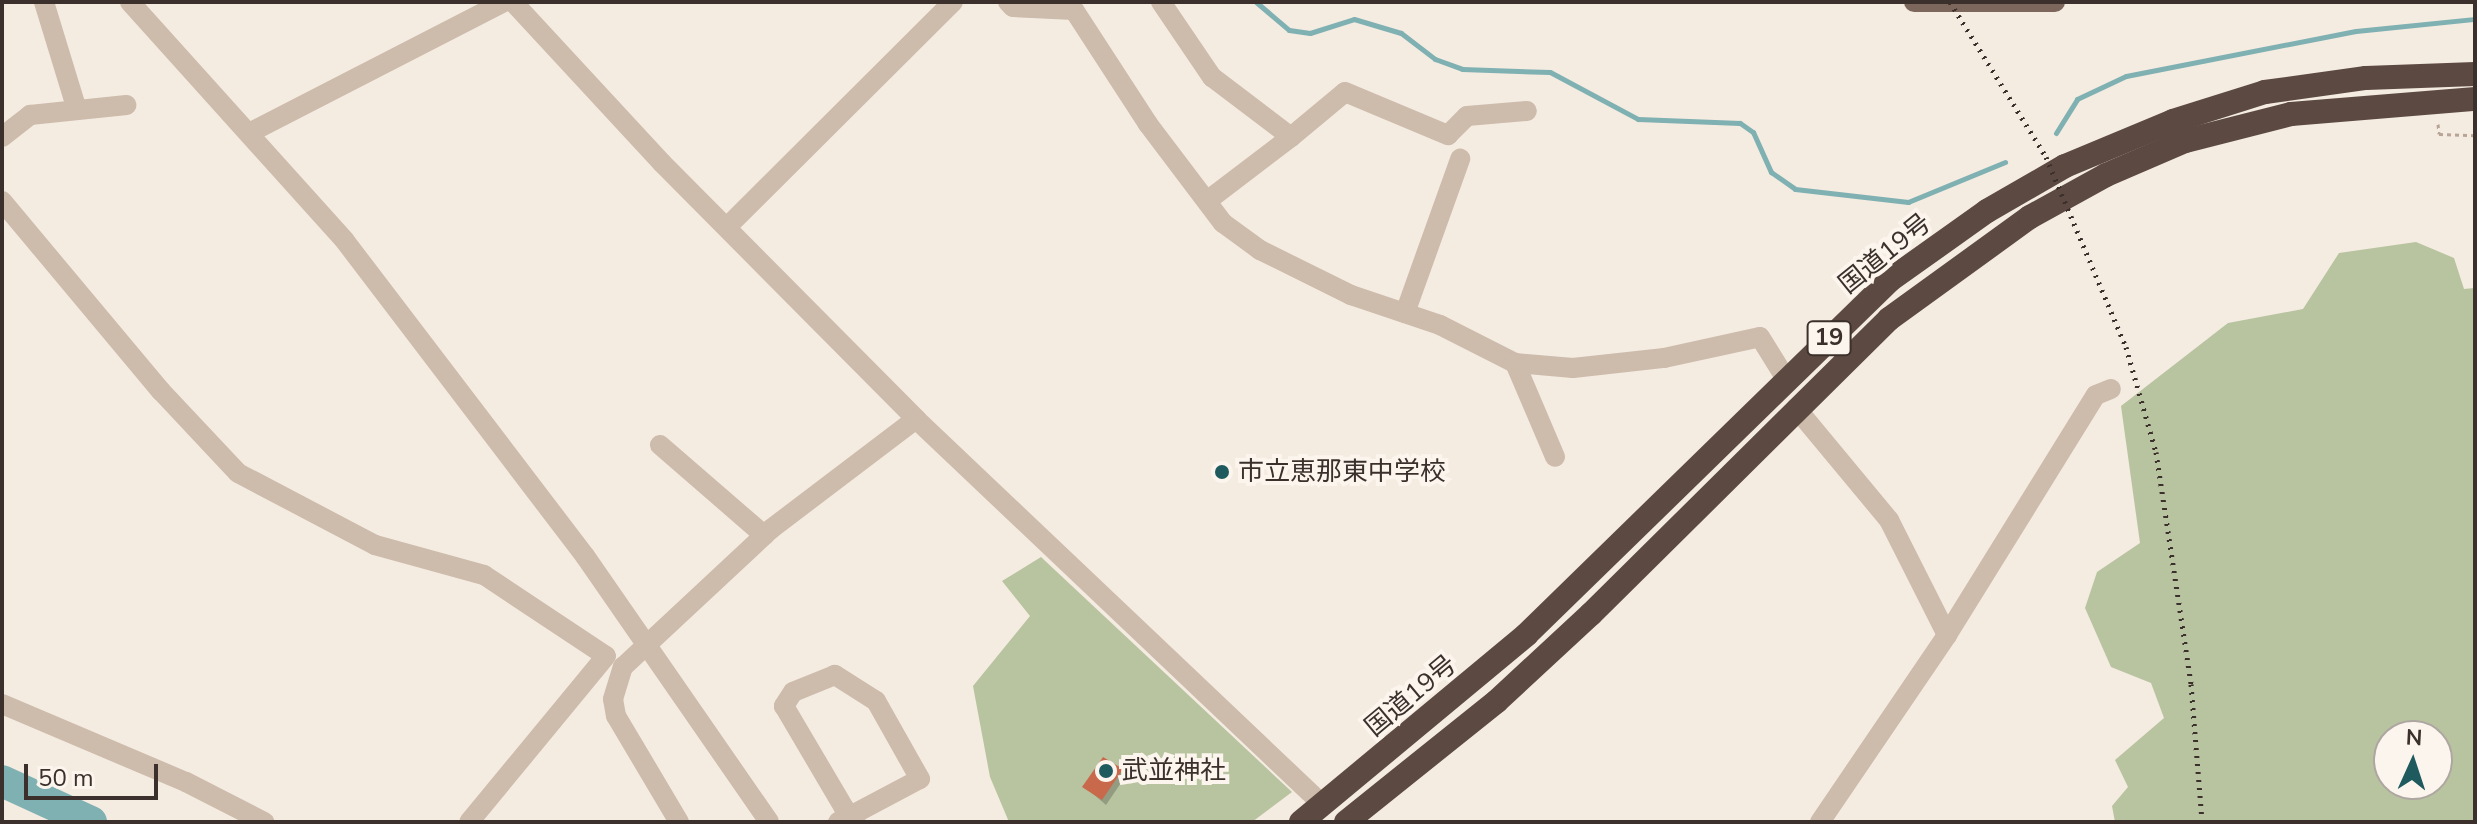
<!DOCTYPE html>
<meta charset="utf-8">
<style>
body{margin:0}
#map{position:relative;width:2477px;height:824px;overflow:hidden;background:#f4ebe1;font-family:"Nunito Sans","Noto Sans JP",sans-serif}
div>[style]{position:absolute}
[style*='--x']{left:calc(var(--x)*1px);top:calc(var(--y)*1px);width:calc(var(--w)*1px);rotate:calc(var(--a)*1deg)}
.green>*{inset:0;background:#b8c4a0}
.shadow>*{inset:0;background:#0003}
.stream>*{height:5px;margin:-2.5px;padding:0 2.5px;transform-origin:2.5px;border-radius:2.5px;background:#7fb0b2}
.river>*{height:32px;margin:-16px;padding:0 16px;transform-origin:16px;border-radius:16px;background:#7fb0b2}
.building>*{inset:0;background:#c8694b}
.path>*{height:3px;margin-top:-1.5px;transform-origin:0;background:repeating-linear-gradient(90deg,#b9a596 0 4px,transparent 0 8px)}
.minor>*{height:20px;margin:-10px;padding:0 10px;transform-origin:10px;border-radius:10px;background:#cdbbac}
.major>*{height:20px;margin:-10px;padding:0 10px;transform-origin:10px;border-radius:10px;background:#7d675c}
.highway>*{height:24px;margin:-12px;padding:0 12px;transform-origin:12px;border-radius:12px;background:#5c4a42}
.rail>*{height:5px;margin-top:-2.5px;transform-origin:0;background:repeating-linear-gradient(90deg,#3b302b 0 2px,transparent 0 8px)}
.dots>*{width:22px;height:22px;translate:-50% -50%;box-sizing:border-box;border:4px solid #fbf5ee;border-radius:50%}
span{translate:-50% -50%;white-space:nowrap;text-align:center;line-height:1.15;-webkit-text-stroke:8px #fbf5ee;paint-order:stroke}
.shield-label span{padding:2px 6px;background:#fbf5ee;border:2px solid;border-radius:6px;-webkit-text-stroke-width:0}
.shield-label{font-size:24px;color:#3b302b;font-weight:700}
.street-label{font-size:26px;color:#3b302b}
.poi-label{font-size:26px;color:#3b302b}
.left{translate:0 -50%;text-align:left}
.frame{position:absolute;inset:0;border:4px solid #3b302b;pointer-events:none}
.north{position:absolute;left:2373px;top:720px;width:80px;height:80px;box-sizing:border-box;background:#fbf5ee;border:2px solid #aea6a0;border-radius:50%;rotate:3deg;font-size:22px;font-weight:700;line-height:32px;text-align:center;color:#3b302b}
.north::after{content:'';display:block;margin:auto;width:28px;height:36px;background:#1f5a5e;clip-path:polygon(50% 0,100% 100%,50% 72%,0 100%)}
.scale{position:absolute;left:24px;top:764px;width:134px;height:36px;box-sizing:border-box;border:4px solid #3b302b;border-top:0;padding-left:10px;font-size:24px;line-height:28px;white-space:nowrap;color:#3b302b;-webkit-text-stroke:6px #fbf5ee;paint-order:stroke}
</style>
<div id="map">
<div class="green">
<div style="clip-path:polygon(evenodd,2416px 242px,2454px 258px,2464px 289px,2475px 288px,2475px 822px,2115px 822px,2112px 806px,2128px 787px,2115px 760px,2164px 718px,2151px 683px,2111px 667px,2085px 608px,2097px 572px,2140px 543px,2121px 406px,2228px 323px,2303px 309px,2339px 253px,2416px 242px,2389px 736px,2437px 736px,2437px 784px,2389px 784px,2389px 736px)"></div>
<div style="clip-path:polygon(1041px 557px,1292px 792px,1252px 822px,1009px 822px,990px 777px,973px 686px,1030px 616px,1002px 581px)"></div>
</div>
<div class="shadow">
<div style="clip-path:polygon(1121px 771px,1125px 777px,1106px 805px,1085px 787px)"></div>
</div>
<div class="stream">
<div style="--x:1256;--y:2;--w:43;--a:40.3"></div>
<div style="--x:1289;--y:30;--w:21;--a:8"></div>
<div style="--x:1310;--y:33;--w:46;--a:-17.7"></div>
<div style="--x:1354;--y:19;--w:49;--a:16.6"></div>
<div style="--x:1401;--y:33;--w:43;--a:37.4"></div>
<div style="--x:1435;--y:59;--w:29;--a:20"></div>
<div style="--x:1462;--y:69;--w:88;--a:2"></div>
<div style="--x:1550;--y:72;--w:100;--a:28.1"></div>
<div style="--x:1638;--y:119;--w:102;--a:2.2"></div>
<div style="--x:1740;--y:123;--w:16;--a:35"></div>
<div style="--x:1753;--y:132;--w:44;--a:65.8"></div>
<div style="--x:1771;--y:172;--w:29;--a:35"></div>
<div style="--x:1795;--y:189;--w:114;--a:6.6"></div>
<div style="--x:1908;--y:202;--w:105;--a:-22.4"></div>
<div style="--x:2056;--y:133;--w:40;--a:-58"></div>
<div style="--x:2077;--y:99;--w:54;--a:-25.1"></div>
<div style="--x:2126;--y:76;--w:234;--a:-11.1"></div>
<div style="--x:2356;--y:31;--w:120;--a:-5.8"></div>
</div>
<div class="river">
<div style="--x:2;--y:781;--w:98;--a:24.7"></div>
</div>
<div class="building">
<div style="clip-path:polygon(1103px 757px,1123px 769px,1102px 800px,1082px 787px)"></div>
</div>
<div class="path">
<div style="--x:2438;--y:124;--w:10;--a:84"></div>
<div style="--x:2439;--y:134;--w:36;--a:2"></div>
</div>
<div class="minor">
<div style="--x:44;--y:2;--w:113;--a:73"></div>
<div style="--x:130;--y:2;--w:321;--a:48"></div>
<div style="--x:345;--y:241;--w:396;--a:52.7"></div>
<div style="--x:585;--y:556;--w:323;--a:55.3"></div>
<div style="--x:513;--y:2;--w:219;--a:47.2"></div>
<div style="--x:662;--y:163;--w:361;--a:45.2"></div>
<div style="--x:916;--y:419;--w:561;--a:43.48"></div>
<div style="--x:1008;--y:2;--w:7;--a:45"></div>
<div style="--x:1013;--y:7;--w:61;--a:2.8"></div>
<div style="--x:1074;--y:10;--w:136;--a:57"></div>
<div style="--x:1148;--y:124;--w:124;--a:52.9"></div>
<div style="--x:1223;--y:223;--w:46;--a:36.1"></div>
<div style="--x:1260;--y:250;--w:102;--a:26.3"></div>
<div style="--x:1351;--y:295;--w:94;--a:18.6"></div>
<div style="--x:1440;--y:325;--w:84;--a:26.9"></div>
<div style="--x:1515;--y:363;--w:58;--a:4.9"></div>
<div style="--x:1573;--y:368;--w:92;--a:-6.3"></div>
<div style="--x:1664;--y:358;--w:98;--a:-12.3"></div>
<div style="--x:1760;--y:337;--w:49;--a:58.2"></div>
<div style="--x:1161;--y:2;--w:91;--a:55.8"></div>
<div style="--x:1212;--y:77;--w:99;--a:37.2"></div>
<div style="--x:1291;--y:137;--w:70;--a:-39.8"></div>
<div style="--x:1345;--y:92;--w:112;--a:22.7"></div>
<div style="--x:1448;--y:135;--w:27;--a:-45"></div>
<div style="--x:1467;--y:116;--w:60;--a:-4.8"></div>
<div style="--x:249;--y:133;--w:287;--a:-27.2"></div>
<div style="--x:2;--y:137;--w:36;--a:-38"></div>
<div style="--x:30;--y:115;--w:97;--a:-5.9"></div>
<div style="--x:2;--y:201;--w:248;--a:50.1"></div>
<div style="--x:161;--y:391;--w:112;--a:46.8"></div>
<div style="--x:238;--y:473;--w:155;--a:27.7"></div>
<div style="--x:375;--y:545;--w:113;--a:15.4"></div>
<div style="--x:484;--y:575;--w:146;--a:33.6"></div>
<div style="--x:606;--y:656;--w:215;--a:129.5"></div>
<div style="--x:1207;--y:201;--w:106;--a:-37.3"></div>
<div style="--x:727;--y:227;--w:319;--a:-44.9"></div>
<div style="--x:1405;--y:313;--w:164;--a:-70.3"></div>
<div style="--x:1515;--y:363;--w:102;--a:66.9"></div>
<div style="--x:1796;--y:408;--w:146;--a:50.3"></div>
<div style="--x:1889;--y:520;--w:129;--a:63.2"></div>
<div style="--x:660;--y:445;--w:138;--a:40.9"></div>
<div style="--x:2;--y:704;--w:200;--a:23"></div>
<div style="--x:186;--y:782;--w:88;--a:27.1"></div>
<div style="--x:679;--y:822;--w:123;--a:-120.7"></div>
<div style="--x:616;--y:716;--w:17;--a:-100"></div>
<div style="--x:613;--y:699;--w:34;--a:-73"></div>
<div style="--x:623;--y:667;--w:202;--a:-43"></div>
<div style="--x:771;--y:529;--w:182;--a:-37.2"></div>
<div style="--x:838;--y:822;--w:13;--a:-27"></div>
<div style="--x:850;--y:816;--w:79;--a:-27.9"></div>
<div style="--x:920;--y:779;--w:90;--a:-119.4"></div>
<div style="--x:876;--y:701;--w:49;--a:-147.6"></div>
<div style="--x:835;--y:675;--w:45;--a:158"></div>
<div style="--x:793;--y:692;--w:17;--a:123"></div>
<div style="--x:784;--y:706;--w:118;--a:59.5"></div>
<div style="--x:844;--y:808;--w:10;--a:53"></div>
<div style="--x:850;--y:816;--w:8;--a:45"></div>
<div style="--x:1820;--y:822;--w:226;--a:-55.8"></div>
<div style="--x:1947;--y:635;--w:282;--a:-58.2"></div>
<div style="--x:2096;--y:395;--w:16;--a:-22"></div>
</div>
<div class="major">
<div style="--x:1914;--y:2;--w:141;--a:0"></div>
</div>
<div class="highway">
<div style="--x:1301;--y:822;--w:293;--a:-39.7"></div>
<div style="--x:1526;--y:635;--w:508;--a:-44.28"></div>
<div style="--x:1890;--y:280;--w:119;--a:-35.4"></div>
<div style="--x:1987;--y:211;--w:90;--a:-30"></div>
<div style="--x:2065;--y:166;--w:117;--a:-22.6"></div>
<div style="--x:2173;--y:121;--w:96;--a:-17.5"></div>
<div style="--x:2265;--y:92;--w:102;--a:-7.9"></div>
<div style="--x:2366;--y:78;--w:109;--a:-2.1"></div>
<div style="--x:1346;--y:822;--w:193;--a:-38.7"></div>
<div style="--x:1497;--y:701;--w:128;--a:-42.8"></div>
<div style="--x:1591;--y:614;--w:419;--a:-44.7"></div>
<div style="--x:1889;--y:319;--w:174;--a:-35.9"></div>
<div style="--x:2030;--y:217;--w:87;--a:-28.9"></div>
<div style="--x:2106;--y:175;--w:86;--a:-23.3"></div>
<div style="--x:2185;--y:141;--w:109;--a:-14.3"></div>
<div style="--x:2291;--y:114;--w:185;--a:-4.7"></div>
</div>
<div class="rail">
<div style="--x:1950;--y:2;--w:182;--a:58.2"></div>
<div style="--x:2046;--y:157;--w:206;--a:67.2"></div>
<div style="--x:2126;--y:347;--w:109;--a:74.1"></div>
<div style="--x:2156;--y:452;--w:235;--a:81.4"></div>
<div style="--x:2191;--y:684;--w:138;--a:85.4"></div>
</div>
<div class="dots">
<div style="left:1222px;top:472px;background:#1f5a5e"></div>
<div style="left:1106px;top:771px;background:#1f5a5e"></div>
</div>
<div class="shield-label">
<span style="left:1829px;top:338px">19</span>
</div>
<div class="street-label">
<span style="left:1885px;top:254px;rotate:-39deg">国道19号</span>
<span style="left:1411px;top:696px;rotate:-40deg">国道19号</span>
</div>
<div class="poi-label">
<span class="left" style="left:1238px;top:472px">市立恵那東中学校</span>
<span class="left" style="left:1122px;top:771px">武並神社</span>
</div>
<div class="frame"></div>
<div class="north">N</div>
<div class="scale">50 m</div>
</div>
